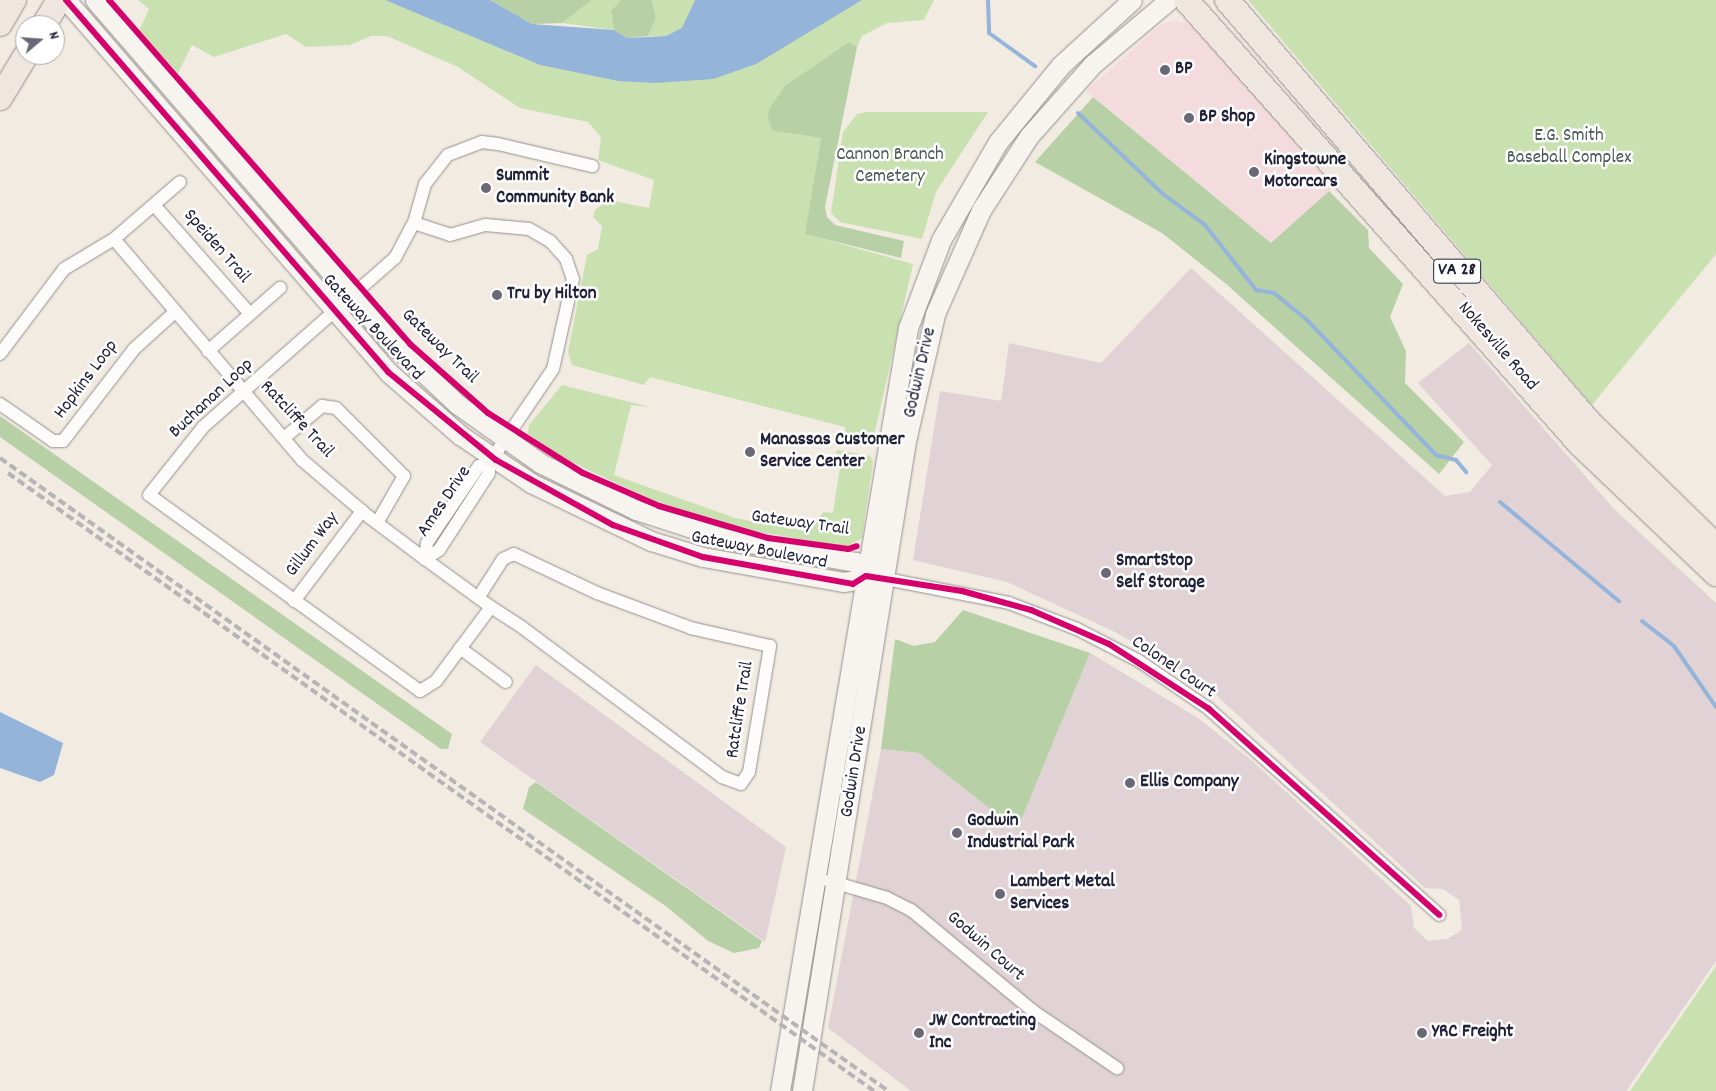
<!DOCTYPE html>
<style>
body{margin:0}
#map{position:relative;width:1716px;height:1091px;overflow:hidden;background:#f2ebe2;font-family:Dekko,sans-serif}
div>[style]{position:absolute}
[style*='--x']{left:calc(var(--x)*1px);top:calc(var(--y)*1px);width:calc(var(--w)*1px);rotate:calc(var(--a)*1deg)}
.built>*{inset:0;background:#f4dcde}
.industrial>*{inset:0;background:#e0d2d5}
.green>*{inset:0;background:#c9e1b0}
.forest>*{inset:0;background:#b7d0a6}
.water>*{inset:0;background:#94b4da}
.stream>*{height:4px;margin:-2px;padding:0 2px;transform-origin:2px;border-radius:2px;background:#94b4da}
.roads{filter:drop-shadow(0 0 1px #949090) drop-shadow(0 0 1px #949090)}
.street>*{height:12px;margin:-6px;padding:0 6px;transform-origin:6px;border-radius:6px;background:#fdfcfb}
.secondary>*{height:19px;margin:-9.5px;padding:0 9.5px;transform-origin:9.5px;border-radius:9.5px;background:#f7f4f0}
.highway>*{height:24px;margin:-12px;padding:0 12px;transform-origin:12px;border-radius:12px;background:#efe7df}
.rail>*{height:4px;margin-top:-2px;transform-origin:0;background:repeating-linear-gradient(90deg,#b5b4b6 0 8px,transparent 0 12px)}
.cycleway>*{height:6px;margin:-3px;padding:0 3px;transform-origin:3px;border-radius:3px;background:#d6006c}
.dots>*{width:14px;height:14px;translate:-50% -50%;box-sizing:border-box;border:2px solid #fff;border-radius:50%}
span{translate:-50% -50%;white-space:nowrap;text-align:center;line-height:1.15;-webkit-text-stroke:5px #fff;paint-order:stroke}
.shield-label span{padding:1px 4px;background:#fff;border:1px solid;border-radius:4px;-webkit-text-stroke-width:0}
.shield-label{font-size:18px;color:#22223b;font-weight:700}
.poi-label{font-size:19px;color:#22223b;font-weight:700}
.left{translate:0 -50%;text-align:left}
.park-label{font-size:19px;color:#4a5952}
.street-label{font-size:19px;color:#22223b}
.north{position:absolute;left:15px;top:15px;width:50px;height:50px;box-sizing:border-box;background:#fff;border:1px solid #a7a7b1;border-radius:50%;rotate:72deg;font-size:14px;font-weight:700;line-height:20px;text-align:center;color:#22223b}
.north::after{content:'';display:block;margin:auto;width:18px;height:22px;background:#6b6875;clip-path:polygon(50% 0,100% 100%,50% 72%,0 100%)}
</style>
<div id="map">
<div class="built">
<div style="clip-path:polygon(1173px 20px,1190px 24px,1208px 40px,1337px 184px,1271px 243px,1086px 91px,1159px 26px)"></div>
</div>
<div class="industrial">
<div style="clip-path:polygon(1191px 268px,1445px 496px,1470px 492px,1492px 465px,1418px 383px,1469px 343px,1615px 510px,1716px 603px,1716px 961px,1626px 1091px,911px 1091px,828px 1028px,881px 749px,919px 753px,1017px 830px,1090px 653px,1198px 718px,1251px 760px,1411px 906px,1414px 928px,1428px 941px,1447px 939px,1462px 930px,1459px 900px,1443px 889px,1425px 888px,1216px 695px,1171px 664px,1113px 631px,1007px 582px,913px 560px,940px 391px,1001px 401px,1009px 343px,1101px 363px)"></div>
<div style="clip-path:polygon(536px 665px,786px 847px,765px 942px,480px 742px)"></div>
</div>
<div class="green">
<div style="clip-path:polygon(138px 0,385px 0,540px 65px,618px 81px,862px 0,934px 0,924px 20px,887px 23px,862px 36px,857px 47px,849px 42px,773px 131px,821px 138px,806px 234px,913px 264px,873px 440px,846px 437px,845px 427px,650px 377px,644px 385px,572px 365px,568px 352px,587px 255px,598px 249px,602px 226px,593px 217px,595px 210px,609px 200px,649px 208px,654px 180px,598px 160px,601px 137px,588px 122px,520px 108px,458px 67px,387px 36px,371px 36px,350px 45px,306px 47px,286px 34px,214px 57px,192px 45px,178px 73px,139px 31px,149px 9px)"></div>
<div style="clip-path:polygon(592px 0,621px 0,611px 12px,614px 30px,562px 23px)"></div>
<div style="clip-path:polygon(652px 0,695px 0,683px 28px,666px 36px,648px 36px,656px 18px)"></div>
<div style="clip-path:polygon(1248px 0,1716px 0,1716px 254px,1592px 405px)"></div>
<div style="clip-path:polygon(866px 112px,988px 112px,936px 192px,922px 239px,840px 222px,831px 213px,843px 132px,857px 114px)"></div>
<div style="clip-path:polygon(562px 385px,650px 407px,631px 405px,614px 475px,735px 518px,805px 531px,807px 523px,818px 520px,823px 512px,833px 513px,841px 460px,834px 459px,837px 450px,870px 456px,873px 461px,862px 538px,846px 547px,747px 530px,659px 503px,565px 459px,528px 434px,529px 425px)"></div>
<div style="clip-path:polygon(1716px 966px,1716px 1091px,1630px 1091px)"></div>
</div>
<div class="forest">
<div style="clip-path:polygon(490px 0,592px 0,562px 23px,532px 24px)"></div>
<div style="clip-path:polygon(621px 0,652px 0,656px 18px,648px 36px,627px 38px,614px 30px,611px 11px)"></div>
<div style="clip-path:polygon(849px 42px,857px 47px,825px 207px,827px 217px,835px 225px,904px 241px,901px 258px,805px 234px,821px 138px,773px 131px,768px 120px,769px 109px,785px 86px)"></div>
<div style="clip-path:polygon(1093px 97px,1271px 243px,1329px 191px,1368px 230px,1369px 248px,1403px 284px,1390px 317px,1406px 351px,1405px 383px,1464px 442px,1439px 474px,1225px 283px,1162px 233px,1035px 162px)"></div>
<div style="clip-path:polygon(0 416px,452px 734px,448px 749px,441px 749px,0 437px)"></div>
<div style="clip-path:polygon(963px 610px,1090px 653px,1017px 830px,919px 753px,881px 749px,895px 639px,914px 646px,935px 642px)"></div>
<div style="clip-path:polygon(536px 782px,762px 941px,759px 948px,734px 953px,708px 941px,667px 907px,523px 809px,529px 787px)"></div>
</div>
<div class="water">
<div style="clip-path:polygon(385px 0,490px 0,532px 24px,614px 30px,627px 38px,666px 36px,682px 28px,695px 0,862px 0,756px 64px,713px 79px,655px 83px,618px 81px,540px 65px)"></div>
<div style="clip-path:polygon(0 712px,63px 743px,54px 775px,40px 782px,0 768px)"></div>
</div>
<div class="stream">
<div style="--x:988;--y:0;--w:33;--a:88"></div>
<div style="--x:989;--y:33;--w:57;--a:35.7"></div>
<div style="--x:1078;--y:113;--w:117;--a:43.6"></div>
<div style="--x:1163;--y:194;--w:52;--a:36.4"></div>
<div style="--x:1205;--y:225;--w:83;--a:51.9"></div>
<div style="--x:1256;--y:290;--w:18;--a:9"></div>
<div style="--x:1274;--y:293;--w:43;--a:39.3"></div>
<div style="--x:1307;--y:320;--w:187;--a:46.3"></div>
<div style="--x:1436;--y:455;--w:21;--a:14"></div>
<div style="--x:1456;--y:460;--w:16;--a:50"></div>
<div style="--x:1500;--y:502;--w:155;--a:39.8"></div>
<div style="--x:1642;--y:621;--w:41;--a:38"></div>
<div style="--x:1674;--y:646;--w:74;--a:55.5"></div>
</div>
<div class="roads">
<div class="street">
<div style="--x:154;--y:205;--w:145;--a:48.6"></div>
<div style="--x:414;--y:223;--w:38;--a:18"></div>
<div style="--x:450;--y:235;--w:37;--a:-16"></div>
<div style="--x:486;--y:225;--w:43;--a:5.3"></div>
<div style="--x:529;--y:229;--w:24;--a:30"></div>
<div style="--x:550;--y:241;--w:24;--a:48"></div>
<div style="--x:566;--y:259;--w:21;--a:71"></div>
<div style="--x:573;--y:279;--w:92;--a:102.5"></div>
<div style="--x:553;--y:369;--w:114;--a:124.2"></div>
<div style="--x:114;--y:239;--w:290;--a:49.6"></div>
<div style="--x:302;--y:460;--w:88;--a:40.4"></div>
<div style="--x:369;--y:517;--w:65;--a:36.9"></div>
<div style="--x:421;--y:556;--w:87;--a:36.1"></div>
<div style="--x:491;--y:607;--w:38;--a:33"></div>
<div style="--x:523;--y:628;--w:249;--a:36.8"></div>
<div style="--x:722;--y:777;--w:20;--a:20"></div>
<div style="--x:741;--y:784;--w:14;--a:-56"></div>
<div style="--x:749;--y:772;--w:128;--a:-80.5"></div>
<div style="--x:770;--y:646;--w:81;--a:-167.2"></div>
<div style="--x:691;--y:628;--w:100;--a:-159.6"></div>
<div style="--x:597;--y:593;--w:92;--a:-154.8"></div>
<div style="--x:514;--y:554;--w:12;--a:156"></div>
<div style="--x:503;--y:559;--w:46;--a:122.7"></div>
<div style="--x:208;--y:351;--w:96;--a:-41.2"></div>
<div style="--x:0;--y:354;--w:106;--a:-53"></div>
<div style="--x:64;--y:269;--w:58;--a:-31"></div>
<div style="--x:114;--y:239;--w:87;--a:-40.8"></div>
<div style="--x:0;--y:404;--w:65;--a:34.9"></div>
<div style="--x:53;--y:441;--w:10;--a:0"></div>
<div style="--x:63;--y:441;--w:116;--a:-52.3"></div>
<div style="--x:134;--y:349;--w:55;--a:-42.1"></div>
<div style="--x:284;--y:438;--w:50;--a:-40.1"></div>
<div style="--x:322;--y:406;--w:14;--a:8"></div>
<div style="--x:336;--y:408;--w:96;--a:45"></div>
<div style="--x:404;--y:476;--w:54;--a:119.9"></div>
<div style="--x:489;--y:463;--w:10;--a:90"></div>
<div style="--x:489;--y:473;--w:92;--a:123"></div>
<div style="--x:439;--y:550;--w:17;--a:147"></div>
<div style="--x:425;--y:559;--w:16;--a:-83"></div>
<div style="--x:427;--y:543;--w:93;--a:-56"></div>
<div style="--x:479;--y:466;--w:10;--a:-17"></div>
<div style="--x:886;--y:579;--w:125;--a:11"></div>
<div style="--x:1009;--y:603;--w:73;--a:20.9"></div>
<div style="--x:1077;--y:629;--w:70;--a:27.3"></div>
<div style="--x:1139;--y:661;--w:85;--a:34.4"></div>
<div style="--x:1209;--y:709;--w:309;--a:41.8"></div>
<div style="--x:294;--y:601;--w:113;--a:-52.9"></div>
<div style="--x:491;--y:607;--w:92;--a:126.6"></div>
<div style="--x:436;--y:681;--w:19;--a:148"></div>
<div style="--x:420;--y:691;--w:334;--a:-144.1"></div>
<div style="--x:149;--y:495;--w:87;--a:-51.5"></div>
<div style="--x:203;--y:427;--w:256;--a:-41.4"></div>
<div style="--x:395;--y:258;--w:40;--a:-62"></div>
<div style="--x:414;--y:223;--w:41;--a:-74.2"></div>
<div style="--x:425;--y:184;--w:37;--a:-52"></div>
<div style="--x:448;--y:155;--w:36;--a:-21"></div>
<div style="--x:482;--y:142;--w:16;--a:7"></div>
<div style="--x:498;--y:144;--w:97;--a:13.2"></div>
<div style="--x:460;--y:648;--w:57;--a:36.5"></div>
<div style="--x:829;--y:881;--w:60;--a:16.3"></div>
<div style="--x:887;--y:898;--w:27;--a:27"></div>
<div style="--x:911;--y:910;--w:158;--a:39.6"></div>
<div style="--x:1033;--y:1011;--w:102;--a:34.2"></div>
</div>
<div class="secondary">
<div style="--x:66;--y:0;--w:492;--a:49.1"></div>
<div style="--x:388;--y:372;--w:96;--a:41.2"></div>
<div style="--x:460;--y:435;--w:86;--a:34.1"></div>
<div style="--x:531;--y:483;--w:133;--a:25.8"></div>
<div style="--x:651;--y:541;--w:54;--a:17.1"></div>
<div style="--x:703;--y:557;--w:142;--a:10.1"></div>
<div style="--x:843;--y:582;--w:31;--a:-9"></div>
<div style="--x:95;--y:0;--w:452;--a:49.1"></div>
<div style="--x:391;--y:342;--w:91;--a:43.2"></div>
<div style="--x:457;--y:404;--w:102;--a:35.4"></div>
<div style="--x:540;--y:463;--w:107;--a:26.1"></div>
<div style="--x:636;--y:510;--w:90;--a:18"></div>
<div style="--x:722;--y:538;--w:136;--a:10.2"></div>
<div style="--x:856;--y:562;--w:17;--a:54"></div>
<div style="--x:780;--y:1091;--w:774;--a:-80.48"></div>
<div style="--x:908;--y:328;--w:94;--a:-69.4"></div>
<div style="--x:941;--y:240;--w:113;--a:-59.8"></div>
<div style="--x:998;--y:142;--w:99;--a:-50.7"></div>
<div style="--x:1061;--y:65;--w:96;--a:-42.5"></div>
<div style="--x:802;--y:1091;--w:658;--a:-80.91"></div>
<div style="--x:906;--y:441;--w:130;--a:-77.1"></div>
<div style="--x:935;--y:314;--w:114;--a:-66.1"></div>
<div style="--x:981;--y:210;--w:88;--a:-57"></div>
<div style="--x:1029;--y:136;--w:96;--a:-48.4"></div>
<div style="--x:1093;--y:64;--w:99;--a:-40.1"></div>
</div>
<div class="highway">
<div style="--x:1186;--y:0;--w:592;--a:48.42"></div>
<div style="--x:1579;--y:443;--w:190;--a:43.7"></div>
<div style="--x:1227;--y:0;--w:557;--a:49.37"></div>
<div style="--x:1590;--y:423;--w:176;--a:44.3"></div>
<div style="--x:0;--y:24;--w:28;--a:-60"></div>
<div style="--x:44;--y:25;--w:29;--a:-59"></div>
<div style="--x:0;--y:98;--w:50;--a:-58.8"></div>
</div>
</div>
<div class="rail">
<div style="--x:0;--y:458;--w:1091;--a:35.48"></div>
<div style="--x:8;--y:473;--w:1064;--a:35.51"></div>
</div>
<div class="cycleway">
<div style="--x:66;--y:0;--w:492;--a:49.1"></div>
<div style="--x:388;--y:372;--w:139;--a:39.2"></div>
<div style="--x:496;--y:460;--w:134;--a:29.1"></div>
<div style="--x:613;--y:525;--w:96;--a:19.6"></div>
<div style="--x:703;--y:557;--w:152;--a:10.2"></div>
<div style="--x:853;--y:584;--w:15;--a:-32"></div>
<div style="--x:866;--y:576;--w:97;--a:8.9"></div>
<div style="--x:962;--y:591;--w:72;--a:15.4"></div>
<div style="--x:1031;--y:610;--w:85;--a:23.6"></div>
<div style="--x:1109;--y:644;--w:119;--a:33"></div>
<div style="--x:1209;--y:709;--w:309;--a:41.8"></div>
<div style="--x:109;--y:0;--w:457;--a:48.8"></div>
<div style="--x:410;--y:344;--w:104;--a:41.5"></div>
<div style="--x:488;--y:413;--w:112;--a:32.3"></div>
<div style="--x:583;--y:473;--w:83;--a:23.5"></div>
<div style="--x:659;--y:506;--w:114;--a:16.4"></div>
<div style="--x:768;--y:538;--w:81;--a:7.8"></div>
<div style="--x:848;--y:549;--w:9;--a:-18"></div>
</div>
<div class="dots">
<div style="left:1165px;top:70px;background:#6b6875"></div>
<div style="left:1189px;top:118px;background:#6b6875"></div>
<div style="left:1254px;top:172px;background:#6b6875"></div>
<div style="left:486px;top:188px;background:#6b6875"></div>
<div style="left:497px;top:295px;background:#6b6875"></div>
<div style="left:750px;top:452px;background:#6b6875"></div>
<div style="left:1106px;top:573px;background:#6b6875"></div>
<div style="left:1130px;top:783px;background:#6b6875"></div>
<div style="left:957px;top:833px;background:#6b6875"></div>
<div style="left:1000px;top:894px;background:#6b6875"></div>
<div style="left:919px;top:1033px;background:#6b6875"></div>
<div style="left:1422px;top:1033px;background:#6b6875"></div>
</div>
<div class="shield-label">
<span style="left:1457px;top:271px">VA 28</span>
</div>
<div class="poi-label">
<span class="left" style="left:1175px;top:70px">BP</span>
<span class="left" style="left:1199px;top:118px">BP Shop</span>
<span class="left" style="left:1264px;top:172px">Kingstowne<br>Motorcars</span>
<span class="left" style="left:496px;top:188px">Summit<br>Community Bank</span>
<span class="left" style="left:507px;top:295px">Tru by Hilton</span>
<span class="left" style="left:760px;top:452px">Manassas Customer<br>Service Center</span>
<span class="left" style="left:1116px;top:573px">SmartStop<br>Self Storage</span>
<span class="left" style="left:1140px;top:783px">Ellis Company</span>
<span class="left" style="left:967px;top:833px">Godwin<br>Industrial Park</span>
<span class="left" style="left:1010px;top:894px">Lambert Metal<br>Services</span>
<span class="left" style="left:929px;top:1033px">JW Contracting<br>Inc</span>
<span class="left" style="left:1432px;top:1033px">YRC Freight</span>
</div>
<div class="park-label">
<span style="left:1569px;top:148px">E.G. Smith<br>Baseball Complex</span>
<span style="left:890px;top:167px">Cannon Branch<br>Cemetery</span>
</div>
<div class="street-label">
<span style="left:216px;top:247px;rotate:49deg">Speiden Trail</span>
<span style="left:372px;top:328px;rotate:47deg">Gateway Boulevard</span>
<span style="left:439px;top:347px;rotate:44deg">Gateway Trail</span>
<span style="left:1497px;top:347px;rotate:49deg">Nokesville Road</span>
<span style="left:921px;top:373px;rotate:-77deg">Godwin Drive</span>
<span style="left:87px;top:380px;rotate:-53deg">Hopkins Loop</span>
<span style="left:212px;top:399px;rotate:-43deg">Buchanan Loop</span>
<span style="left:296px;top:420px;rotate:47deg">Ratcliffe Trail</span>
<span style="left:445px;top:502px;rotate:-56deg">Ames Drive</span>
<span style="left:800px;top:524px;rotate:8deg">Gateway Trail</span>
<span style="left:313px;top:545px;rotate:-53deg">Gillum Way</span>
<span style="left:759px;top:551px;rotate:11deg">Gateway Boulevard</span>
<span style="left:1173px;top:668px;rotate:34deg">Colonel Court</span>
<span style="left:741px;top:710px;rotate:-81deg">Ratcliffe Trail</span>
<span style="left:855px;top:772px;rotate:-81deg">Godwin Drive</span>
<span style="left:985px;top:947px;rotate:41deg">Godwin Court</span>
</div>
<div class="north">N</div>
</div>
